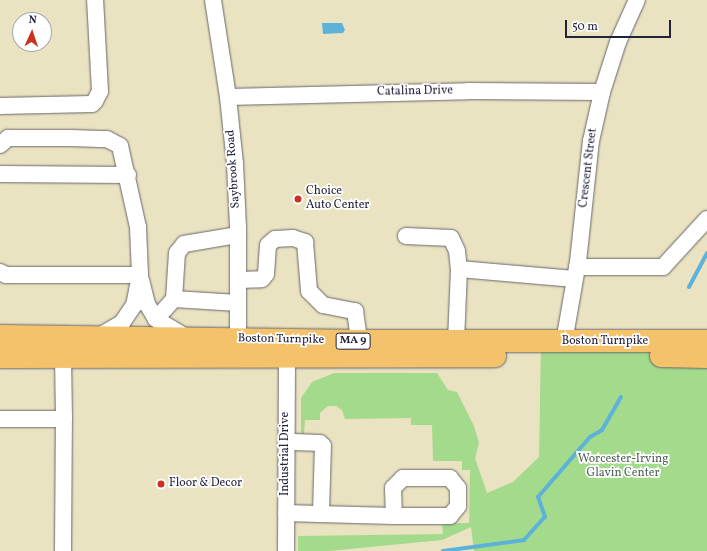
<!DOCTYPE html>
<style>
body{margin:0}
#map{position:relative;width:707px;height:551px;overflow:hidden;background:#eae3c2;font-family:Vollkorn,serif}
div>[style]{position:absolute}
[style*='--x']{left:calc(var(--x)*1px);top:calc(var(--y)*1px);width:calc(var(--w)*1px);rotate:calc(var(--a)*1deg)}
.green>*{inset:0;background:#a4da8b}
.water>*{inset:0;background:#5db2d9}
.stream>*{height:4px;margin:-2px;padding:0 2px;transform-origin:2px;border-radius:2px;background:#5db2d9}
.roads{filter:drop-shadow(0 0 1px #68666a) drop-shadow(0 0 1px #68666a)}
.minor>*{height:16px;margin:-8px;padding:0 8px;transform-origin:8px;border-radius:8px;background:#fff}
.highway>*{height:22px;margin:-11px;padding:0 11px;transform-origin:11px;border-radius:11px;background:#f4c26a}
.dots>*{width:11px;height:11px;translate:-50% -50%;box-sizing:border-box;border:2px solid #fff;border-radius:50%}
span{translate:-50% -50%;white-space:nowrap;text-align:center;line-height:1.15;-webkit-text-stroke:3.5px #fff;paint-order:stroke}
.shield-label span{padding:1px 3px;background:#fff;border:1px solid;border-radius:3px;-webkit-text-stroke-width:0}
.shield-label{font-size:11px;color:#22223b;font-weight:700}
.street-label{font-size:12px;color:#22223b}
.poi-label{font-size:12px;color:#22223b}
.left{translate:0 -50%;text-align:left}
.park-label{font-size:12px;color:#506257}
.north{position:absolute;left:12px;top:12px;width:40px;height:40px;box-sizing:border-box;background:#fff;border:1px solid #a7a7b1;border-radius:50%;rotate:3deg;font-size:11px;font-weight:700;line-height:16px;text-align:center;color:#22223b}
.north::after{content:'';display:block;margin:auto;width:14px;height:18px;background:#c8321e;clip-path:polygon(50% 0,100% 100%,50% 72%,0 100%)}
.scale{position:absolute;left:565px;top:20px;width:106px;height:18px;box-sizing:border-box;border:2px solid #22223b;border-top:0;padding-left:5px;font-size:12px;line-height:14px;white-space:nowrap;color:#22223b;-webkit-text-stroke:3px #fff;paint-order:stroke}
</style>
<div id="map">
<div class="green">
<div style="clip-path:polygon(541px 341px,707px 343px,707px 551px,474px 551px,471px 527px,442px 540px,329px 551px,298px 551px,298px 536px,443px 534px,442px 523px,469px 523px,470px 470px,462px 470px,462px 461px,433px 461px,432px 425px,411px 425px,411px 418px,345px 419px,342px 410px,336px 406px,328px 406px,320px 413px,320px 420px,305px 420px,304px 435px,301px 433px,301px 398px,312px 382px,334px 373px,437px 373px,448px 390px,457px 392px,474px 426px,479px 443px,475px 458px,487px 493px,513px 482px,539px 457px)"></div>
</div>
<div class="water">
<div style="clip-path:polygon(322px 23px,342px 23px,345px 30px,343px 33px,323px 34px)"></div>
</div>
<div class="stream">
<div style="--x:689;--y:287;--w:38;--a:-62"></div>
<div style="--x:443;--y:551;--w:82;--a:-7.7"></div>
<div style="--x:524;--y:540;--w:31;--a:-48"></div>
<div style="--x:545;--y:517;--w:21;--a:-109"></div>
<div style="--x:538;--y:497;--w:79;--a:-49.1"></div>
<div style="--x:590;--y:437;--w:14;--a:-30"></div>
<div style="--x:602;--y:430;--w:38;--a:-60"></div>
</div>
<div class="roads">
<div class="minor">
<div style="--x:213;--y:0;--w:98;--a:81.2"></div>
<div style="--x:228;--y:97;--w:67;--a:84"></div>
<div style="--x:235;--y:164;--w:64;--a:87.3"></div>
<div style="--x:238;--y:228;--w:111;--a:90"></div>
<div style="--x:228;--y:97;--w:240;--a:-1.4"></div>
<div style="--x:468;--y:91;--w:134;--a:0.4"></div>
<div style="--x:0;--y:106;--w:92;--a:-1.2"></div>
<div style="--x:92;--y:104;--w:4;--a:-45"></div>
<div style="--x:95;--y:101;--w:11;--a:-63"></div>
<div style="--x:100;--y:91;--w:91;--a:-93.1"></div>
<div style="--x:0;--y:145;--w:11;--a:-41"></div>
<div style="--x:8;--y:138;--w:63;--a:0"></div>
<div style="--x:71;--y:138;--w:36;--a:2"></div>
<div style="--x:107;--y:139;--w:15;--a:28"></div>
<div style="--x:120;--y:146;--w:83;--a:77.5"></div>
<div style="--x:138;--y:227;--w:48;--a:87.6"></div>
<div style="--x:140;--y:275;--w:31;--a:101"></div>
<div style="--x:134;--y:305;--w:22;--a:124"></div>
<div style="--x:122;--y:323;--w:30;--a:150"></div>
<div style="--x:0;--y:174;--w:128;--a:0.4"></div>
<div style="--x:406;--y:236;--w:45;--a:2.5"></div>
<div style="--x:451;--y:238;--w:14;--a:65"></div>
<div style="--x:457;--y:251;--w:18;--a:84"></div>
<div style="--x:577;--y:267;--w:86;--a:0"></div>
<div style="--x:663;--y:267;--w:65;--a:-47.5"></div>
<div style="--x:0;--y:272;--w:7;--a:27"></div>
<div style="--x:6;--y:275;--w:134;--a:0"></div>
<div style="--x:141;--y:280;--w:25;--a:76"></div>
<div style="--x:147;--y:304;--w:17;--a:59"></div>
<div style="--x:156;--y:319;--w:39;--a:31"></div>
<div style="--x:238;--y:280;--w:24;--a:-2"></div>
<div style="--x:262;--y:279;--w:6;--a:-51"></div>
<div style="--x:266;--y:274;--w:29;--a:-86"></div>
<div style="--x:268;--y:245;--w:9;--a:-41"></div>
<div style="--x:275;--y:239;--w:18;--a:-3"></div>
<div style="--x:293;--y:238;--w:13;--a:18"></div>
<div style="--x:305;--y:242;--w:49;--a:85.3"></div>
<div style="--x:309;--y:291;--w:20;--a:45"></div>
<div style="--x:323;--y:305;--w:33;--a:11"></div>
<div style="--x:355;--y:311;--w:30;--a:82"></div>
<div style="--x:174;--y:299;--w:64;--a:3.6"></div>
<div style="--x:156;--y:319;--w:27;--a:-48"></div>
<div style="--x:174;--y:299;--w:46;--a:-86.3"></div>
<div style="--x:177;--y:253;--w:11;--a:-52"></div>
<div style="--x:184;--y:244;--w:55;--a:-9.5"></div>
<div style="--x:456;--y:341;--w:72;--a:-87.6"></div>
<div style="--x:459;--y:269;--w:116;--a:4.9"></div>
<div style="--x:564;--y:342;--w:81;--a:-80.1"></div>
<div style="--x:578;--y:262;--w:122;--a:-83.9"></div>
<div style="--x:591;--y:141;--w:50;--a:-77.3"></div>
<div style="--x:602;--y:92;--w:52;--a:-72.3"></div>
<div style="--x:618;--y:42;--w:46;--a:-65.7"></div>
<div style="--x:0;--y:419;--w:64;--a:0"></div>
<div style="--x:64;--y:419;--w:63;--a:-90.9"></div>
<div style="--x:286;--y:513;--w:32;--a:2"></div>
<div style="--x:318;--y:514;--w:4;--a:-34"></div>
<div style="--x:321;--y:512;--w:66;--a:-88.3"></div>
<div style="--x:323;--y:446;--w:4;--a:-135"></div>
<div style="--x:320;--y:443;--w:34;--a:-178"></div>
<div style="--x:318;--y:514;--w:76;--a:1.5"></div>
<div style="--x:394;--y:516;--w:56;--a:0"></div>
<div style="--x:450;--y:516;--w:13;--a:-51"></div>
<div style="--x:458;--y:506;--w:18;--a:-90"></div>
<div style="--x:458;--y:488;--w:13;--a:-129"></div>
<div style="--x:450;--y:478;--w:47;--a:180"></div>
<div style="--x:403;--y:478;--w:14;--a:135"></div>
<div style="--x:393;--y:488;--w:28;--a:88"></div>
<div style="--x:63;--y:551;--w:132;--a:-89.6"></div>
<div style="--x:286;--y:551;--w:195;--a:-89.7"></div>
</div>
<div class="highway">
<div style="--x:0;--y:336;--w:359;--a:0.8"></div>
<div style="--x:359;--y:341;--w:348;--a:0"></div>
<div style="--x:661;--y:356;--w:46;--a:1.2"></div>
<div style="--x:0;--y:357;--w:495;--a:-0.1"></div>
</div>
</div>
<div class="dots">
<div style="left:298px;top:199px;background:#c8321e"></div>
<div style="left:161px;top:484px;background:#c8321e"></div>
</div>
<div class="shield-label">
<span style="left:353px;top:341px">MA 9</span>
</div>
<div class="street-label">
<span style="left:415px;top:92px;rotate:-1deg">Catalina Drive</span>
<span style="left:589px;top:168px;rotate:-83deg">Crescent Street</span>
<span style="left:234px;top:169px;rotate:-94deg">Saybrook Road</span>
<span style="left:281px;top:340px;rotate:1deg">Boston Turnpike</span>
<span style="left:605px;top:342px">Boston Turnpike</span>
<span style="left:286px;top:454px;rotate:-90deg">Industrial Drive</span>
</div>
<div class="poi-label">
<span class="left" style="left:306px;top:199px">Choice<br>Auto Center</span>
<span class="left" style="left:169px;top:484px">Floor &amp; Decor</span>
</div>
<div class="park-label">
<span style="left:623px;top:467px">Worcester-Irving<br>Glavin Center</span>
</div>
<div class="north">N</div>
<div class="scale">50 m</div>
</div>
